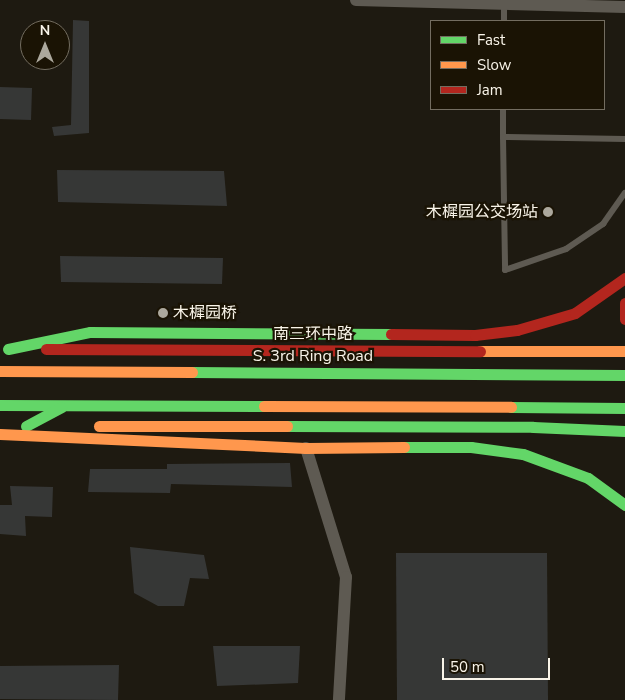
<!DOCTYPE html>
<meta charset="utf-8">
<style>
body{margin:0}
#map{position:relative;width:625px;height:700px;overflow:hidden;background:#1e1a11;font-family:"Nunito Sans","Noto Sans SC",sans-serif}
div>[style]{position:absolute}
[style*='--x']{left:calc(var(--x)*1px);top:calc(var(--y)*1px);width:calc(var(--w)*1px);rotate:calc(var(--a)*1deg)}
.building>*{inset:0;background:#363736}
.lane>*{height:6px;margin:-3px;padding:0 3px;transform-origin:3px;border-radius:3px;background:#5e5a52}
.street>*{height:12px;margin:-6px;padding:0 6px;transform-origin:6px;border-radius:6px;background:#5e5a52}
.fast>*{height:11px;margin:-5.5px;padding:0 5.5px;transform-origin:5.5px;border-radius:5.5px;background:#63d668}
.slow>*{height:11px;margin:-5.5px;padding:0 5.5px;transform-origin:5.5px;border-radius:5.5px;background:#ff974d}
.jam>*{height:11px;margin:-5.5px;padding:0 5.5px;transform-origin:5.5px;border-radius:5.5px;background:#b3261e}
.dots>*{width:14px;height:14px;translate:-50% -50%;box-sizing:border-box;border:2px solid #1a1304;border-radius:50%}
span{translate:-50% -50%;white-space:nowrap;text-align:center;line-height:1.15;-webkit-text-stroke:4.5px #1a1304;paint-order:stroke}
.poi-label{font-size:16px;color:#f9f4e9}
.right{translate:-100% -50%;text-align:right}
.left{translate:0 -50%;text-align:left}
.street-label{font-size:16px;color:#f9f4e9}
.legend{position:absolute;left:430px;top:20px;width:175px;height:90px;box-sizing:border-box;background:#1a1304;border:1px solid #736d60;margin:0;padding:6px 9px;list-style:none;font-size:15px;color:#f9f4e9}
.legend li{display:flex;align-items:center;gap:10px;height:25px}
.legend b{width:25px;border:1px solid #736d60}
.north{position:absolute;left:20px;top:20px;width:50px;height:50px;box-sizing:border-box;background:#1a1304;border:1px solid #736d60;border-radius:50%;rotate:0deg;font-size:14px;font-weight:700;line-height:20px;text-align:center;color:#f9f4e9}
.north::after{content:'';display:block;margin:auto;width:18px;height:22px;background:#aca89d;clip-path:polygon(50% 0,100% 100%,50% 72%,0 100%)}
.scale{position:absolute;left:442px;top:658px;width:108px;height:22px;box-sizing:border-box;border:2px solid #f9f4e9;border-top:0;padding-left:6px;font-size:15px;line-height:18px;white-space:nowrap;color:#f9f4e9;-webkit-text-stroke:4px #1a1304;paint-order:stroke}
</style>
<div id="map">
<div class="building">
<div style="clip-path:polygon(73px 20px,89px 21px,89px 133px,54px 136px,52px 127px,71px 125px)"></div>
<div style="clip-path:polygon(0 87px,32px 88px,31px 120px,0 119px)"></div>
<div style="clip-path:polygon(57px 170px,224px 171px,227px 206px,58px 202px)"></div>
<div style="clip-path:polygon(60px 256px,223px 258px,222px 284px,61px 282px)"></div>
<div style="clip-path:polygon(290px 463px,292px 487px,171px 484px,170px 493px,88px 492px,90px 469px,167px 469px,167px 464px)"></div>
<div style="clip-path:polygon(10px 486px,53px 487px,52px 517px,25px 516px,26px 536px,0 534px,0 505px,12px 505px)"></div>
<div style="clip-path:polygon(130px 547px,204px 555px,209px 579px,190px 578px,184px 606px,158px 606px,134px 593px)"></div>
<div style="clip-path:polygon(396px 553px,547px 553px,548px 700px,397px 700px)"></div>
<div style="clip-path:polygon(213px 646px,300px 646px,298px 683px,217px 686px)"></div>
<div style="clip-path:polygon(119px 665px,118px 700px,0 699px,0 666px)"></div>
</div>
<div class="lane">
<div style="--x:504;--y:21;--w:18;--a:-90"></div>
<div style="--x:503;--y:109;--w:28;--a:90"></div>
<div style="--x:503;--y:137;--w:122;--a:0.9"></div>
<div style="--x:503;--y:137;--w:133;--a:89.1"></div>
<div style="--x:505;--y:270;--w:65;--a:-19"></div>
<div style="--x:566;--y:249;--w:45;--a:-34"></div>
<div style="--x:603;--y:224;--w:38;--a:-55"></div>
</div>
<div class="street">
<div style="--x:356;--y:0;--w:269;--a:1.5"></div>
<div style="--x:306;--y:448;--w:135;--a:72.8"></div>
<div style="--x:346;--y:577;--w:123;--a:93.3"></div>
</div>
<div class="fast">
<div style="--x:8;--y:349;--w:84;--a:-11.7"></div>
<div style="--x:90;--y:332;--w:301;--a:0.4"></div>
<div style="--x:192;--y:372;--w:433;--a:0.4"></div>
<div style="--x:0;--y:405;--w:264;--a:0.2"></div>
<div style="--x:511;--y:407;--w:114;--a:0.5"></div>
<div style="--x:26;--y:426;--w:40;--a:-28"></div>
<div style="--x:287;--y:426;--w:246;--a:0.2"></div>
<div style="--x:533;--y:427;--w:92;--a:2.5"></div>
<div style="--x:404;--y:447;--w:67;--a:0"></div>
<div style="--x:471;--y:447;--w:52;--a:7.7"></div>
<div style="--x:523;--y:454;--w:69;--a:20.3"></div>
<div style="--x:588;--y:478;--w:46;--a:36.1"></div>
</div>
<div class="slow">
<div style="--x:480;--y:351;--w:145;--a:0"></div>
<div style="--x:0;--y:371;--w:192;--a:0.3"></div>
<div style="--x:264;--y:406;--w:247;--a:0.2"></div>
<div style="--x:99;--y:426;--w:188;--a:0"></div>
<div style="--x:0;--y:434;--w:306;--a:2.6"></div>
<div style="--x:306;--y:448;--w:98;--a:-0.6"></div>
</div>
<div class="jam">
<div style="--x:625;--y:303;--w:16;--a:90"></div>
<div style="--x:391;--y:334;--w:84;--a:0.7"></div>
<div style="--x:475;--y:335;--w:42;--a:-6.8"></div>
<div style="--x:517;--y:330;--w:60;--a:-16.3"></div>
<div style="--x:575;--y:313;--w:61;--a:-35"></div>
<div style="--x:46;--y:349;--w:434;--a:0.3"></div>
</div>
<div class="dots">
<div style="left:548px;top:212px;background:#aca89d"></div>
<div style="left:163px;top:313px;background:#aca89d"></div>
</div>
<div class="poi-label">
<span class="right" style="left:538px;top:212px">木樨园公交场站</span>
<span class="left" style="left:173px;top:313px">木樨园桥</span>
</div>
<div class="street-label">
<span style="left:313px;top:334px">南三环中路</span>
<span style="left:313px;top:356px">S. 3rd Ring Road</span>
</div>
<ul class="legend">
<li><b style="height:6px;background:#63d668"></b>Fast</li>
<li><b style="height:6px;background:#ff974d"></b>Slow</li>
<li><b style="height:6px;background:#b3261e"></b>Jam</li>
</ul>
<div class="north">N</div>
<div class="scale">50 m</div>
</div>
